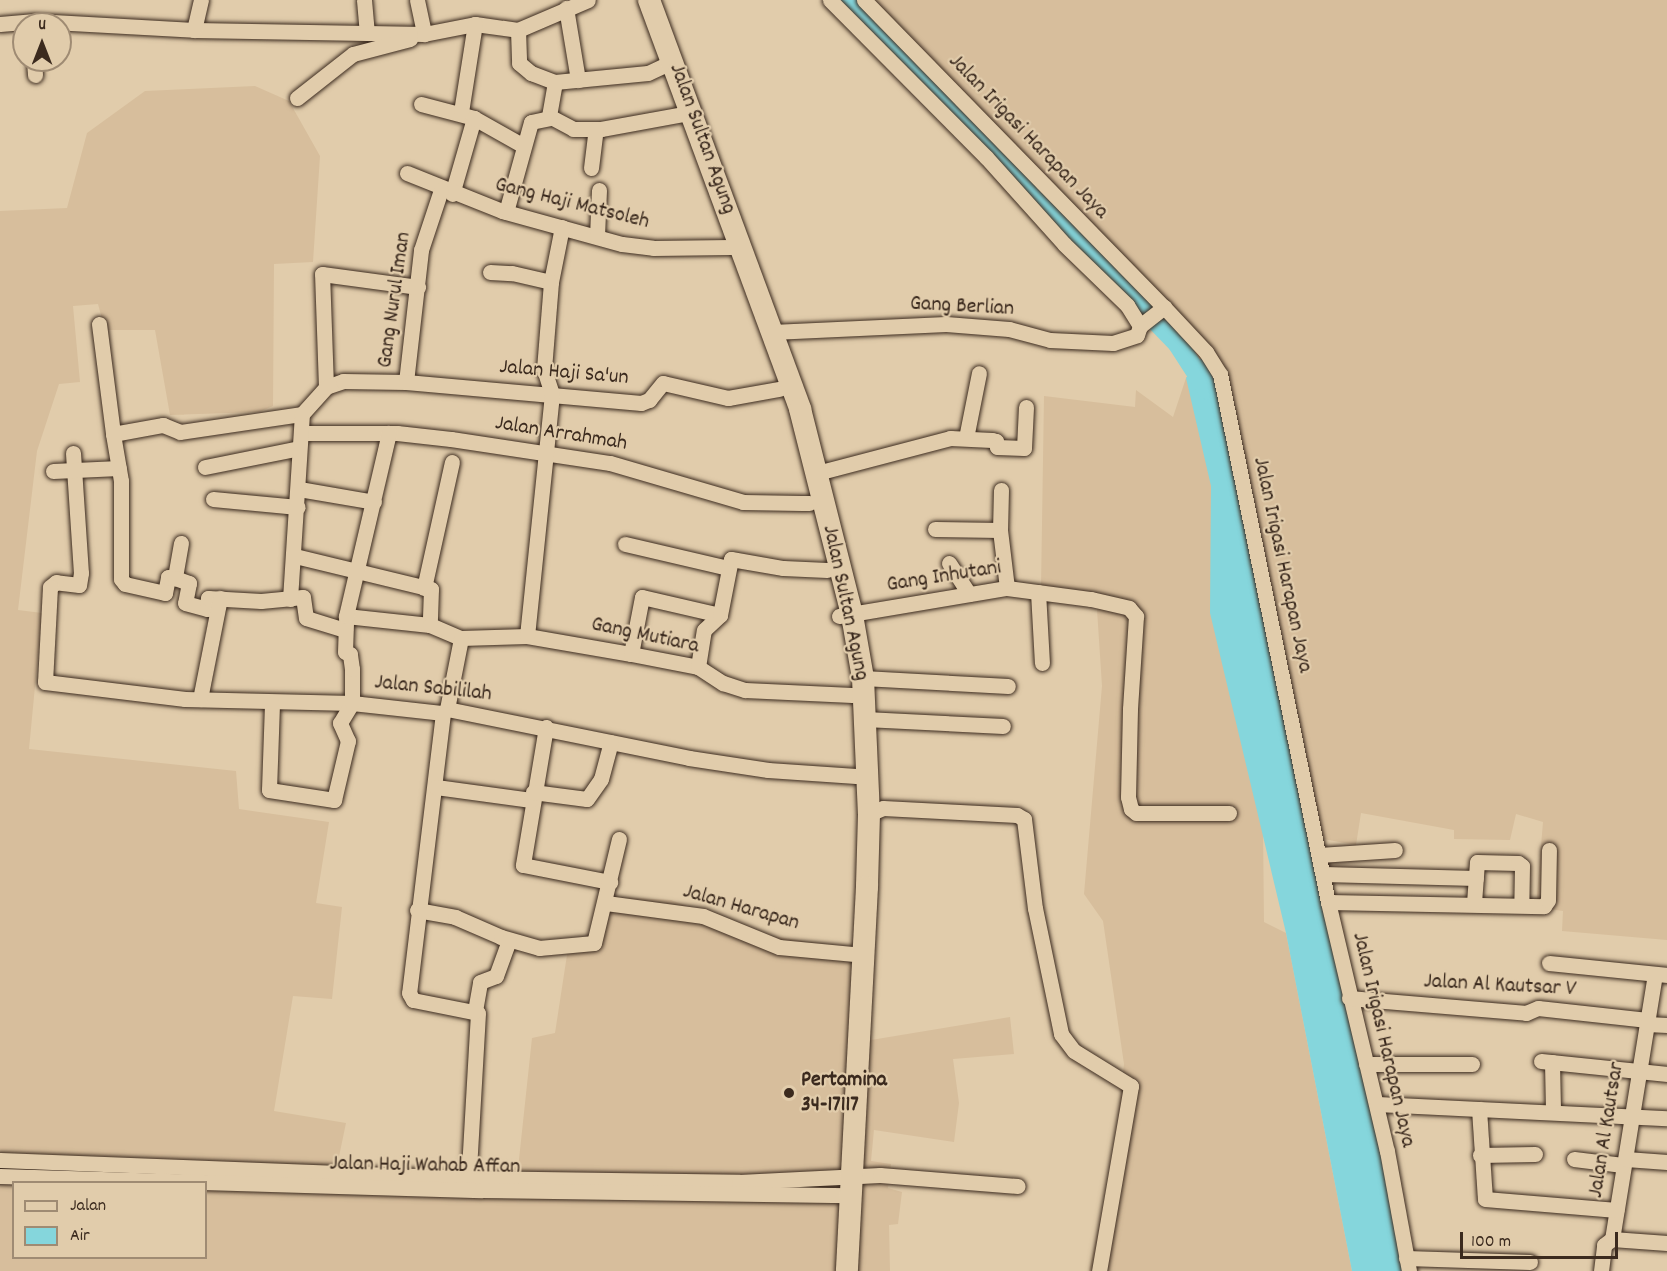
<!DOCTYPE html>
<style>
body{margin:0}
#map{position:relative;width:1667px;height:1271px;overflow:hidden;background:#e1ccab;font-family:Dekko,sans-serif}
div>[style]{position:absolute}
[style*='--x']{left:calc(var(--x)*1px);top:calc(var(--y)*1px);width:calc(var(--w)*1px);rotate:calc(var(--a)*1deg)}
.built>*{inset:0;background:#d7be9c}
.water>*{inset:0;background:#85d6dc}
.river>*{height:20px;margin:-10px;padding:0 10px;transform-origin:10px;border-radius:10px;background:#85d6dc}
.roads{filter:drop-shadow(0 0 2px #3b2a1e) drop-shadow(0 0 2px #3b2a1e)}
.minor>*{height:15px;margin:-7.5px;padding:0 7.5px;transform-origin:7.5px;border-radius:7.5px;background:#e1ccab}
.highway>*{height:22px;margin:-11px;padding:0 11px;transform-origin:11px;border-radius:11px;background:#e1ccab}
.dots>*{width:16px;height:16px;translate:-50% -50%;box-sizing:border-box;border:3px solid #e1ccab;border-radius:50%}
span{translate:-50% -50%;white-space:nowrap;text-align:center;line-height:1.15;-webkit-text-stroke:4.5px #e1ccab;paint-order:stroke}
.street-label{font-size:22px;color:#3b2a1e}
.poi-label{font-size:22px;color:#3b2a1e;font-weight:700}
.left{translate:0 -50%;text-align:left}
.legend{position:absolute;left:12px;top:1181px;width:195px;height:78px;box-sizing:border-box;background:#e1ccab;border:2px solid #9f8b73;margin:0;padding:8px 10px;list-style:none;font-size:18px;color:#3b2a1e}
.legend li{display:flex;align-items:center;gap:12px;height:30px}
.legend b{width:30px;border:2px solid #9f8b73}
.north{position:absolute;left:12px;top:12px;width:60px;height:60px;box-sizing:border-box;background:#e1ccab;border:2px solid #9f8b73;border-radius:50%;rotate:0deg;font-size:16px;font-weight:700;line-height:24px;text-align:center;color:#3b2a1e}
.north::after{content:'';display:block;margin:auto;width:21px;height:27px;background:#3b2a1e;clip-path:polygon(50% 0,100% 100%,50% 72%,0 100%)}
.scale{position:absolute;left:1460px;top:1232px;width:158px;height:27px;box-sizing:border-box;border:3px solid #3b2a1e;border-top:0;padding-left:8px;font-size:18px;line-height:21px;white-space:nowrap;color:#3b2a1e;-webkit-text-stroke:4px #e1ccab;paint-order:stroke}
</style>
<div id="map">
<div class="built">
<div style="clip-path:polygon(864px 0,1667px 0,1667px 940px,1562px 931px,1563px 911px,1536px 907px,1543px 822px,1516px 814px,1510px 840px,1454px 839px,1454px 830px,1361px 813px,1356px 845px,1263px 828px,1264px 922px,1286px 933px,1352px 1271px,1089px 1271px,1113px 1161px,1124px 1064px,1103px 921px,1084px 894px,1102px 686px,1096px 594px,1041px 588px,1044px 396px,1135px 407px,1136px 390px,1173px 417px,1186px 378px,1206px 352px)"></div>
<div style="clip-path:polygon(evenodd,255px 86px,289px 101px,320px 156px,313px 262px,274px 264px,273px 406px,259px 412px,170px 415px,155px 330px,105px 330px,98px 304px,73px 306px,80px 382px,59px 384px,37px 451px,18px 610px,42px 613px,29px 749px,236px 771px,239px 809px,329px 822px,316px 903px,342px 907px,332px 999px,293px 996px,274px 1111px,346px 1123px,336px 1171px,517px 1178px,532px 1038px,555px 1033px,569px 942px,596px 942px,599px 896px,671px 900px,767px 935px,851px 949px,851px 1053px,871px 1040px,1010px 1017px,1014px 1054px,953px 1059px,959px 1103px,954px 1142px,874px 1130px,871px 1161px,891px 1164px,888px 1188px,902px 1192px,898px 1224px,889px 1225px,890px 1271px,0 1271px,0 211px,67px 208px,87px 133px,145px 91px,255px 86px,14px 1182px,206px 1182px,206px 1258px,14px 1258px,14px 1182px)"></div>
</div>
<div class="water">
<div style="clip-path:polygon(1206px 352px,1218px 369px,1409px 1271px,1352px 1271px,1286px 933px,1210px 613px,1211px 486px,1186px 378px)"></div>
</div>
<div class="river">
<div style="--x:845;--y:0;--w:479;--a:45.9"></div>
<div style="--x:1178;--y:344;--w:54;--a:57.2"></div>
</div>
<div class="roads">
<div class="minor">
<div style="--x:364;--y:0;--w:33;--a:85"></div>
<div style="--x:417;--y:0;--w:35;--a:78"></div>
<div style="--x:830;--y:0;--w:221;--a:45.2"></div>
<div style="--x:986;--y:157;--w:117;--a:48.1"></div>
<div style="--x:1064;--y:244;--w:88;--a:44.1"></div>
<div style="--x:1127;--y:305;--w:25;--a:58"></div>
<div style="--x:864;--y:0;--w:429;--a:45.7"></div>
<div style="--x:1164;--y:307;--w:62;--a:47"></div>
<div style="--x:1206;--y:352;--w:26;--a:58"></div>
<div style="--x:1220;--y:374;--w:539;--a:78.44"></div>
<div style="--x:1328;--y:902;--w:256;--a:76.7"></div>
<div style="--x:1387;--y:1151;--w:122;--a:79.6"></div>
<div style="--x:566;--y:8;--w:73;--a:80.5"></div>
<div style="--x:0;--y:24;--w:35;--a:-5"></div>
<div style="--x:35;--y:21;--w:159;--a:3.2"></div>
<div style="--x:194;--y:30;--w:230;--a:1"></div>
<div style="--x:424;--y:34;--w:52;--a:-11.1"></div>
<div style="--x:475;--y:24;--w:43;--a:7.9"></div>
<div style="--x:518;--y:30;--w:76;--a:-23.2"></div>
<div style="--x:194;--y:30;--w:31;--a:-77"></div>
<div style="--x:518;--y:30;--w:33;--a:88"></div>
<div style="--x:519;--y:63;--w:16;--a:40"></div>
<div style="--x:531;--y:73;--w:26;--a:21"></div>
<div style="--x:555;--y:82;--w:93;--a:-5.5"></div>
<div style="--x:648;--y:73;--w:17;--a:-25"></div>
<div style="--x:34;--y:60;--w:15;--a:86"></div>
<div style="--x:555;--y:82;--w:35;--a:100"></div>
<div style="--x:549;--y:116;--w:27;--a:28"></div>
<div style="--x:573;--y:129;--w:28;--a:0"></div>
<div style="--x:601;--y:129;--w:83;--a:-10.4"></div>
<div style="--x:297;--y:98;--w:71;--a:-38.2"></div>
<div style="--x:353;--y:54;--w:59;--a:-14.7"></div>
<div style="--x:421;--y:104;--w:55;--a:14.8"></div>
<div style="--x:474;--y:118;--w:79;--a:106.1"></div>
<div style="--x:461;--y:112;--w:89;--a:-81"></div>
<div style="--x:474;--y:118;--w:55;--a:29.4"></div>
<div style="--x:591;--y:168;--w:39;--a:-83"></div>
<div style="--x:407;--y:173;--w:102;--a:21.8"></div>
<div style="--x:502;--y:211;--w:124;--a:15.4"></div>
<div style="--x:622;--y:244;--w:31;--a:7"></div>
<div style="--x:653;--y:248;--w:78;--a:-0.7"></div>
<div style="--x:506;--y:212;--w:93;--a:-74.5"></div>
<div style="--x:531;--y:122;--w:19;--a:-12"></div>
<div style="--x:597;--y:236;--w:46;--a:-87.5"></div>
<div style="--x:490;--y:272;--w:22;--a:3"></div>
<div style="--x:512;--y:273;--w:40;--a:13"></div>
<div style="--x:551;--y:282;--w:56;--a:-78.7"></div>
<div style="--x:99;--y:324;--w:111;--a:82.7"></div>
<div style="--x:113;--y:434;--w:51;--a:-10.2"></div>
<div style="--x:163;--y:425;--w:18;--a:22"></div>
<div style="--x:180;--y:432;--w:123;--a:-8.4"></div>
<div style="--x:1140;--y:326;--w:31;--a:-38"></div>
<div style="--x:772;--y:332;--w:174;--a:-2.6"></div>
<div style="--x:946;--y:324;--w:63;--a:4.5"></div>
<div style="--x:1009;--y:329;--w:42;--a:15"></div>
<div style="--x:1050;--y:340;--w:63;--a:2.7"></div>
<div style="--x:1113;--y:343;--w:25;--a:-18"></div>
<div style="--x:1137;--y:335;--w:9;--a:-72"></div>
<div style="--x:406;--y:382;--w:133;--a:-83.5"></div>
<div style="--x:421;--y:250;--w:63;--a:-71.6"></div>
<div style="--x:326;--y:387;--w:113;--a:-92"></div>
<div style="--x:322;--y:274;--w:97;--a:7.7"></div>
<div style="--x:301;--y:433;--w:96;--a:0"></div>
<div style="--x:397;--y:433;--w:54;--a:6.3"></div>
<div style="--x:451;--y:439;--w:161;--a:8.6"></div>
<div style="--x:610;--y:463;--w:139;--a:16.3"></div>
<div style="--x:743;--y:502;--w:66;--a:0.9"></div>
<div style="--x:113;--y:434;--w:48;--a:80.3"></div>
<div style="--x:121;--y:481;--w:98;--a:90"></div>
<div style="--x:121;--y:579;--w:6;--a:51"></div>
<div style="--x:125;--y:584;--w:41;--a:12.7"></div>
<div style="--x:165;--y:593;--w:16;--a:-79"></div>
<div style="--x:168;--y:577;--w:7;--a:8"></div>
<div style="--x:966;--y:438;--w:66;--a:-78.7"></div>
<div style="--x:73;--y:453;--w:120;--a:86.2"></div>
<div style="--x:81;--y:573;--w:12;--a:99"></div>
<div style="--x:79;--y:585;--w:23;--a:-173"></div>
<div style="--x:56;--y:582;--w:8;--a:140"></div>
<div style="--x:50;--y:587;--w:95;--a:93"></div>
<div style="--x:45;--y:682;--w:141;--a:6.9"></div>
<div style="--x:185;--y:699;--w:167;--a:1.4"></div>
<div style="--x:352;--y:703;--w:92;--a:6.3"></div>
<div style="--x:443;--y:713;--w:6;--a:-45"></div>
<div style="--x:447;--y:709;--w:247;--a:11.4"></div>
<div style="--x:689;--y:758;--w:80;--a:8.6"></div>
<div style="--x:768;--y:770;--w:88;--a:3.9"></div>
<div style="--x:205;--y:467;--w:96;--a:-11.4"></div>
<div style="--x:53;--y:471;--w:66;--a:-2.6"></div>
<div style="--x:817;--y:473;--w:138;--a:-14.7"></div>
<div style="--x:950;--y:438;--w:42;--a:2.7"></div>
<div style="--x:992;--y:440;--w:4;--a:14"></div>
<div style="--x:996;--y:441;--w:6;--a:81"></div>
<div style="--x:997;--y:447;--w:27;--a:2"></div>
<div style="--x:1024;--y:448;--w:41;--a:-87.2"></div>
<div style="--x:299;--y:489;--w:76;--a:9.8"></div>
<div style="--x:1001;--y:490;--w:40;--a:91.4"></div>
<div style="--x:1000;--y:530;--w:58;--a:83.1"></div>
<div style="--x:213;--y:499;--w:85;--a:5.4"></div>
<div style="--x:935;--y:529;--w:65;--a:0.9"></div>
<div style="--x:181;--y:543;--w:36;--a:100"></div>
<div style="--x:175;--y:578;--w:15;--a:20"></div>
<div style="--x:189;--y:583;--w:20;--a:101"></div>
<div style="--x:185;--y:603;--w:23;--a:15"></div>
<div style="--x:207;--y:609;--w:11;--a:-85"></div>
<div style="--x:208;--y:598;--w:53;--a:3.2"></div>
<div style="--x:261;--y:601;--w:42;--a:-5.4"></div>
<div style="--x:303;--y:597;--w:21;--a:82"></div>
<div style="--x:306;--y:618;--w:41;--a:17.1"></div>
<div style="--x:625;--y:544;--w:106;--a:13.1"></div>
<div style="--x:295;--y:556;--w:140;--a:13.6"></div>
<div style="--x:431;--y:589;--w:36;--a:92"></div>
<div style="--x:949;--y:563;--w:37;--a:57"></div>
<div style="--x:424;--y:588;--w:129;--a:-77.5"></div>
<div style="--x:1038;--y:592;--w:71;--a:86.8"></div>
<div style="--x:290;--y:599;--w:185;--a:-86.3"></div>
<div style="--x:302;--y:414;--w:36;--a:-48"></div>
<div style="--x:326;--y:387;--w:18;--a:-19"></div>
<div style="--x:343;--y:381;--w:63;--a:0.9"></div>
<div style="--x:406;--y:382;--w:236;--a:5.1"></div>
<div style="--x:641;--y:403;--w:9;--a:-21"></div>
<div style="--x:649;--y:400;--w:22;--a:-51"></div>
<div style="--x:663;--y:383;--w:67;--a:13"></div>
<div style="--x:728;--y:398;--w:52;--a:-10"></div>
<div style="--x:346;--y:616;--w:84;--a:6.1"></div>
<div style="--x:430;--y:625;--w:34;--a:23"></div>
<div style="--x:461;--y:638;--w:66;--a:-1.7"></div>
<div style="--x:527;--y:636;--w:106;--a:9.8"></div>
<div style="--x:631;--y:654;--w:68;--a:11"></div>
<div style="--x:698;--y:667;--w:30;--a:33"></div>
<div style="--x:723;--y:683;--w:23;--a:18"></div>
<div style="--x:745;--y:690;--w:107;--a:2.7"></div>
<div style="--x:839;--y:616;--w:170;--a:-9.5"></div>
<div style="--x:1007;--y:588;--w:85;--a:7.5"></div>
<div style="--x:1091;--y:599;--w:39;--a:13"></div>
<div style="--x:1129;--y:608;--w:11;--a:49"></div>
<div style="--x:1136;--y:616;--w:93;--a:93.7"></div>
<div style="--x:1130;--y:709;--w:88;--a:91.3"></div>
<div style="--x:1128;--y:797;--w:12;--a:76"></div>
<div style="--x:1131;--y:809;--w:6;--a:39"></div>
<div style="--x:1136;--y:813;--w:93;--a:0"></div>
<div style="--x:527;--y:636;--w:243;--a:-84.1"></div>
<div style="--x:552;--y:394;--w:26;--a:-108"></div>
<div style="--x:544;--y:369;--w:87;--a:-85.4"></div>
<div style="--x:631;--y:654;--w:58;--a:-79.1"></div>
<div style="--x:642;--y:597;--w:80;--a:13"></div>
<div style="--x:698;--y:667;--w:37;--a:-81"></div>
<div style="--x:704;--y:630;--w:22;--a:-43"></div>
<div style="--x:720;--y:615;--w:57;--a:-78.9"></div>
<div style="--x:731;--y:559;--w:53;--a:9.8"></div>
<div style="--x:783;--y:568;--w:44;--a:2.6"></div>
<div style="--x:863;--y:678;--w:145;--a:3.2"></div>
<div style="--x:200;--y:699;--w:103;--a:-78.8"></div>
<div style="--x:272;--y:704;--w:86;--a:92"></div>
<div style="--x:269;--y:790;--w:66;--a:8.7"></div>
<div style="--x:334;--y:800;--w:61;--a:-76.7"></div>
<div style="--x:348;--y:741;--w:20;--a:-114"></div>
<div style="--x:340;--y:723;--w:23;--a:-59"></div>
<div style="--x:352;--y:703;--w:34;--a:-90"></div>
<div style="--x:352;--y:669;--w:15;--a:-98"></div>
<div style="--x:350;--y:654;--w:5;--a:-158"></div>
<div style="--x:345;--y:652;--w:36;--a:-88"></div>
<div style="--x:346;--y:616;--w:188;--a:-76.8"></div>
<div style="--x:447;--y:709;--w:72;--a:-78.8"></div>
<div style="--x:443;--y:713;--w:282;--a:96.9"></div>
<div style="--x:409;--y:993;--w:8;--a:60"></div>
<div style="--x:413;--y:1000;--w:66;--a:11.3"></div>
<div style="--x:478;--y:1013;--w:174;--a:93.3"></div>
<div style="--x:865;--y:719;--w:138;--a:2.9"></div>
<div style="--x:546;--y:727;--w:140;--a:99.5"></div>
<div style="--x:523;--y:865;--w:89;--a:11.1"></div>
<div style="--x:436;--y:787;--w:96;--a:7.8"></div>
<div style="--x:533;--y:792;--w:54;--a:7.4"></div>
<div style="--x:587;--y:799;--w:24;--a:-55"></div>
<div style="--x:601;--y:779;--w:38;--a:-75"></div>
<div style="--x:869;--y:814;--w:15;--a:-23"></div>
<div style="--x:883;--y:808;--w:134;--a:3"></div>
<div style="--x:1017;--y:815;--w:8;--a:30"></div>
<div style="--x:1024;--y:819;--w:90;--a:83"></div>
<div style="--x:1035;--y:908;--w:129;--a:78.3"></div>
<div style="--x:1061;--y:1034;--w:21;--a:53"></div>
<div style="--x:1074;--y:1051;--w:67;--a:31.6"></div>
<div style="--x:1131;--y:1086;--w:188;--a:99.8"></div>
<div style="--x:1319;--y:855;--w:76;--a:-3.8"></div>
<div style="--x:1323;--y:874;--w:153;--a:1.5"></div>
<div style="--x:1328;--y:902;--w:216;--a:1.1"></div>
<div style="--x:1544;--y:906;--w:7;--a:-56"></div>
<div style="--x:1548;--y:900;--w:50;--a:-88.9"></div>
<div style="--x:606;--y:903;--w:98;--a:7.6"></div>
<div style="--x:703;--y:916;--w:82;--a:22.2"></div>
<div style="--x:779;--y:947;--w:84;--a:5.4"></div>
<div style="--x:1474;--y:903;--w:41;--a:-85.8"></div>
<div style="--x:1477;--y:862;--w:41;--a:1.4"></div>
<div style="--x:1518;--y:863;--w:5;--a:37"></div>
<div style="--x:1522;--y:866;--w:39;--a:91"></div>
<div style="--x:417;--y:910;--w:39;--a:10"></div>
<div style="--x:455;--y:917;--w:50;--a:23.5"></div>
<div style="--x:501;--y:937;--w:40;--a:16"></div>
<div style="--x:539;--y:948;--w:55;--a:-5.2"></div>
<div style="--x:594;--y:943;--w:107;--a:-76.5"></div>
<div style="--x:1549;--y:963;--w:119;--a:5.8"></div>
<div style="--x:1655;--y:974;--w:268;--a:99.2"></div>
<div style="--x:1612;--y:1239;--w:55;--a:4.2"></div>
<div style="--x:1349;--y:998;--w:178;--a:4.8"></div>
<div style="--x:1526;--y:1013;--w:13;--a:-23"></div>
<div style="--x:1538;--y:1008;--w:110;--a:6.3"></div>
<div style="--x:475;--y:1011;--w:29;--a:-80"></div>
<div style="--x:480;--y:982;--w:17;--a:-21"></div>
<div style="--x:496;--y:976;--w:38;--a:-70"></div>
<div style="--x:1647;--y:1024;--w:20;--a:3"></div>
<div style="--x:1541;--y:1061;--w:127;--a:5.9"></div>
<div style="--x:1552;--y:1062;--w:48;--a:88.8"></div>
<div style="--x:1366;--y:1064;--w:106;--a:0"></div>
<div style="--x:1377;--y:1104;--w:290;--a:2.8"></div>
<div style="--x:1479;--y:1109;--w:90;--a:86.2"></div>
<div style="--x:1485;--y:1199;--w:132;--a:4.8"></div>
<div style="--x:1480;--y:1155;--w:55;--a:-1"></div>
<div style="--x:1574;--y:1159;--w:49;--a:7"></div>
<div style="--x:1626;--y:1159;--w:41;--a:4.2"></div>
<div style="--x:0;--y:1160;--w:469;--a:2.2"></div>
<div style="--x:469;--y:1178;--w:270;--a:0.8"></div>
<div style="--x:739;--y:1182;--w:141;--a:-2.8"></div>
<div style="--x:880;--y:1175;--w:138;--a:4.6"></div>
<div style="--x:0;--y:1176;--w:482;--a:1.7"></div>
<div style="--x:482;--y:1190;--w:368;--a:0.8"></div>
<div style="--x:1406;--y:1258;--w:124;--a:1.8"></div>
<div style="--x:1601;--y:1271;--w:26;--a:-83"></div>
<div style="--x:1604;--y:1245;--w:10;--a:-37"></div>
</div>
<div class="highway">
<div style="--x:649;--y:0;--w:436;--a:69.7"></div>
<div style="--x:800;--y:409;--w:212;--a:75.8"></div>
<div style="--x:852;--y:615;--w:64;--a:80.1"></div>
<div style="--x:863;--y:678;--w:136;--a:87.5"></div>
<div style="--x:869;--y:814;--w:73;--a:91.6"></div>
<div style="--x:867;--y:887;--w:385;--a:93"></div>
</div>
</div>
<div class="dots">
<div style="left:789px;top:1093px;background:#3b2a1e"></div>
</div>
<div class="street-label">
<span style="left:1028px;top:137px;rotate:46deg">Jalan Irigasi Harapan Jaya</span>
<span style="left:702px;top:139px;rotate:70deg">Jalan Sultan Agung</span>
<span style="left:572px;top:204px;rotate:14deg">Gang Haji Matsoleh</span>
<span style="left:395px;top:300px;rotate:-82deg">Gang Nurul Iman</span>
<span style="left:962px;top:307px;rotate:3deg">Gang Berlian</span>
<span style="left:564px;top:373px;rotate:5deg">Jalan Haji Sa'un</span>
<span style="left:561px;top:434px;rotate:9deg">Jalan Arrahmah</span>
<span style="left:1282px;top:565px;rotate:78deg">Jalan Irigasi Harapan Jaya</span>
<span style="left:944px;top:577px;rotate:-9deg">Gang Inhutani</span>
<span style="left:845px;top:603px;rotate:78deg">Jalan Sultan Agung</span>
<span style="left:645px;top:636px;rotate:12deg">Gang Mutiara</span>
<span style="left:433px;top:689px;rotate:6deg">Jalan Sabililah</span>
<span style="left:741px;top:908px;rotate:16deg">Jalan Harapan</span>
<span style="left:1500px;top:986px;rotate:3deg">Jalan Al Kautsar V</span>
<span style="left:1383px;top:1040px;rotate:77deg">Jalan Irigasi Harapan Jaya</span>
<span style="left:1607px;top:1130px;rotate:-81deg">Jalan Al Kautsar</span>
<span style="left:425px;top:1166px;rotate:1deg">Jalan Haji Wahab Affan</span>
</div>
<div class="poi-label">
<span class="left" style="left:801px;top:1093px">Pertamina<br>34-17117</span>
</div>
<ul class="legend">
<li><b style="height:8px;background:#e1ccab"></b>Jalan</li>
<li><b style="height:16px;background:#85d6dc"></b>Air</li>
</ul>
<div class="north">U</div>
<div class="scale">100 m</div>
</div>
